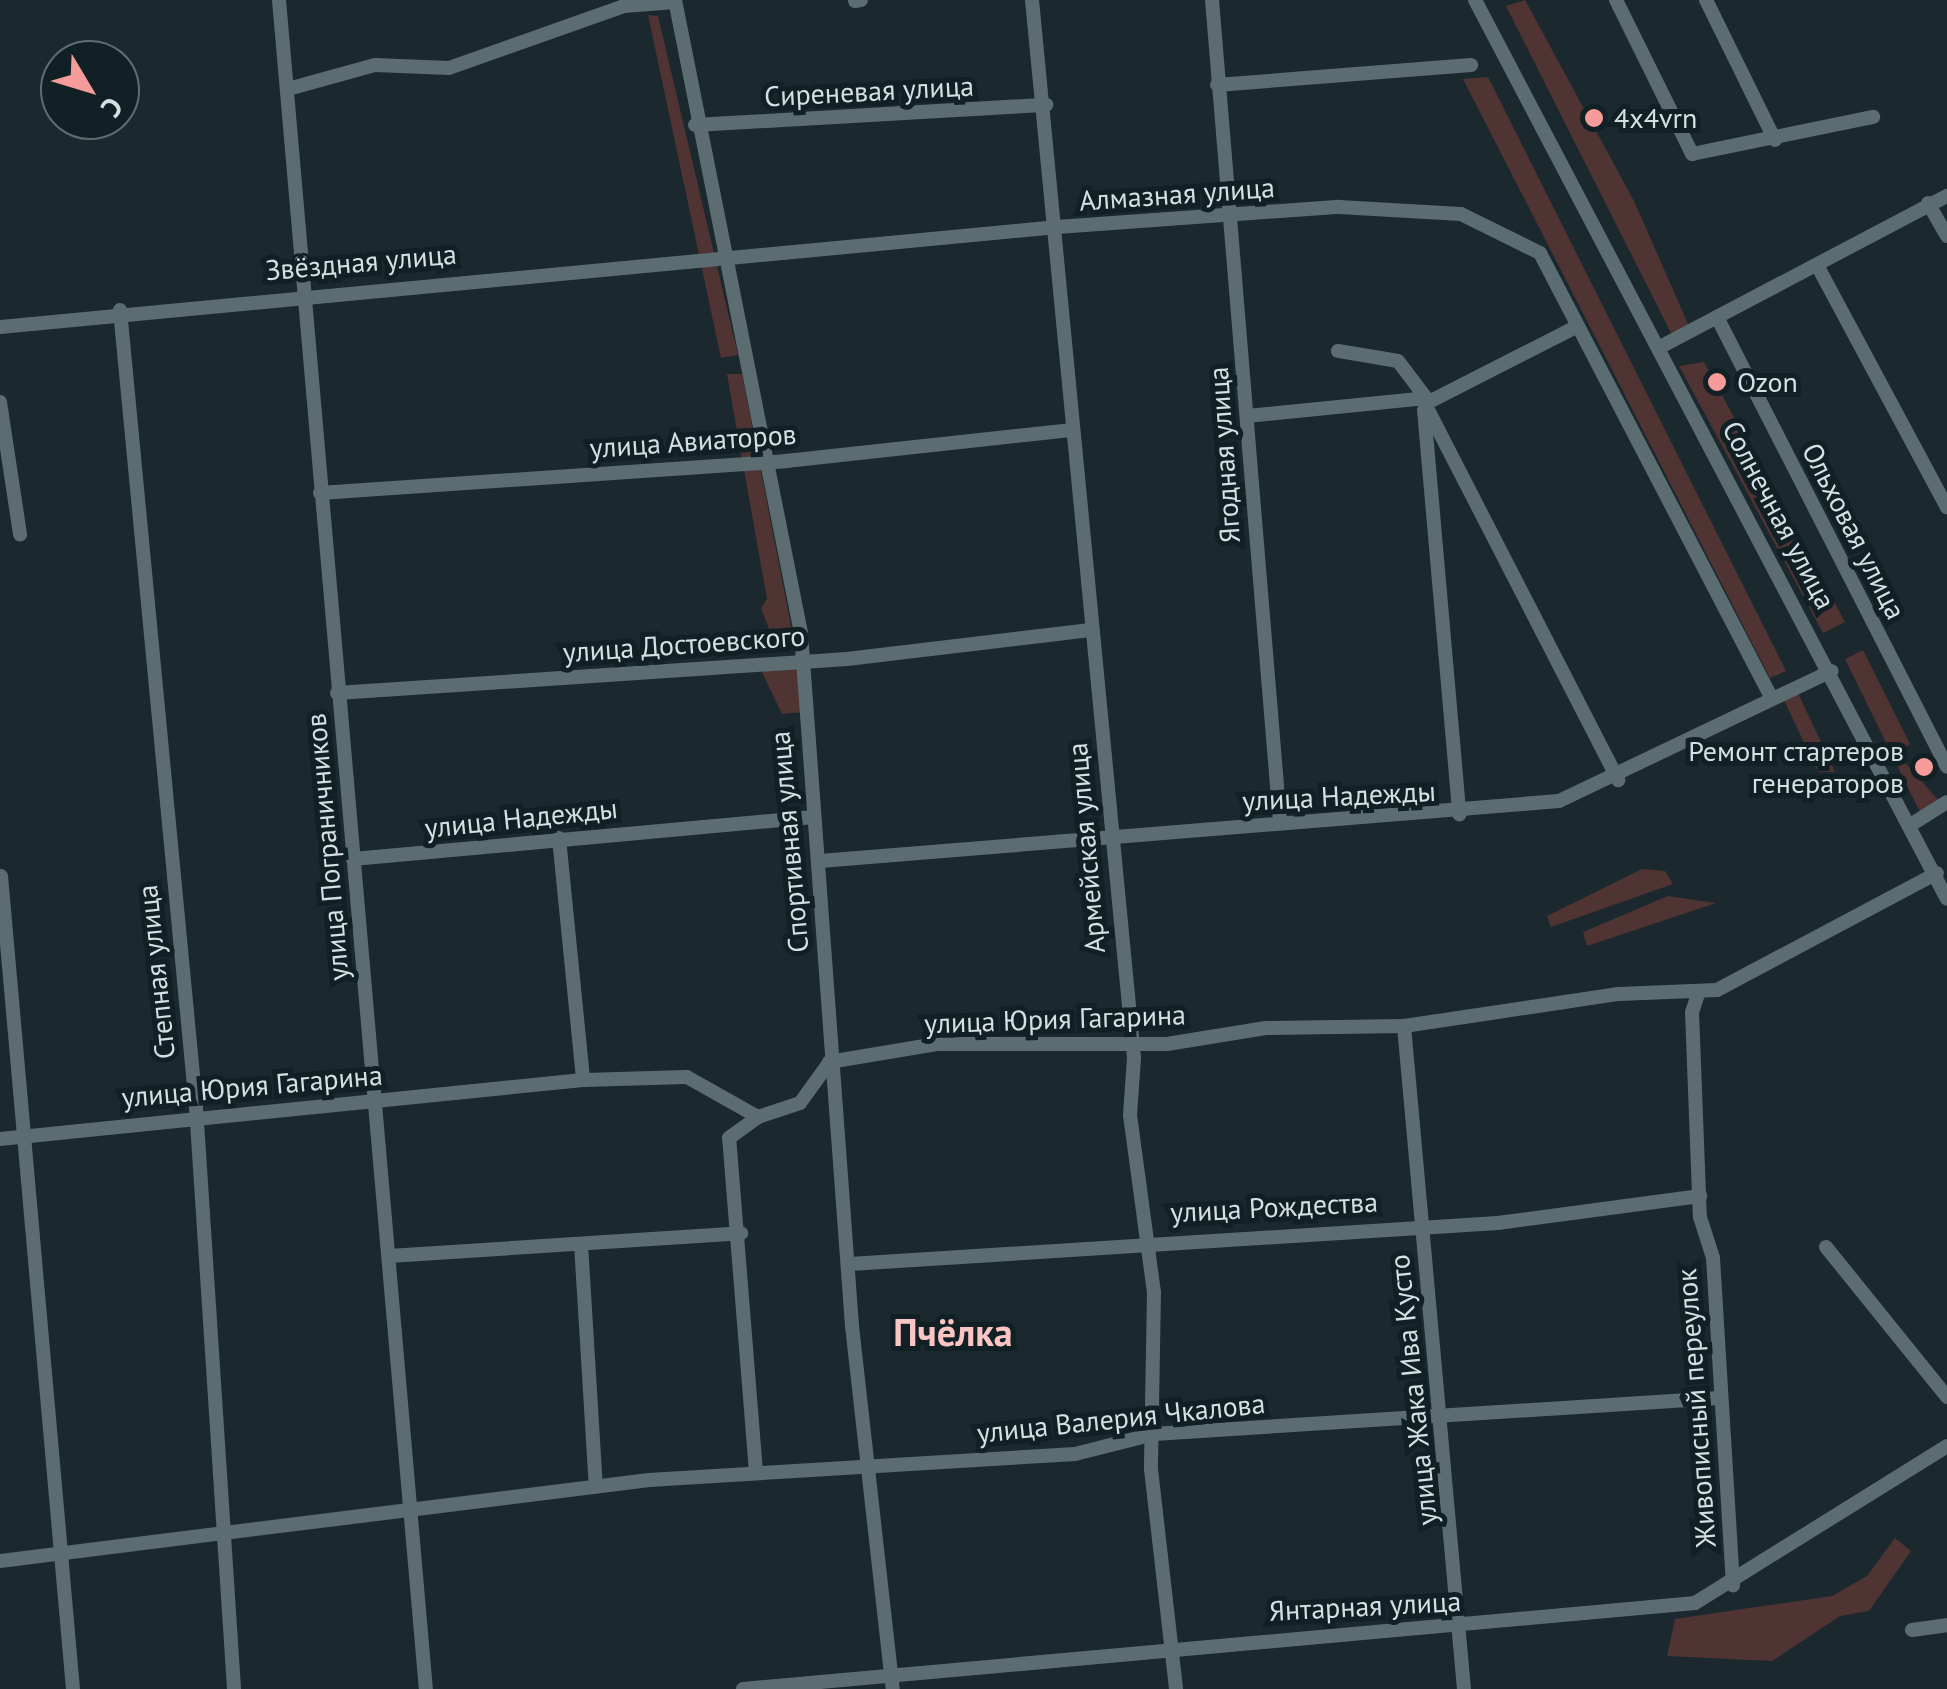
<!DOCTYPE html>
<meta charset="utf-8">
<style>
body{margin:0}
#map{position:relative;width:1947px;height:1689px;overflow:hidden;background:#1b292e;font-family:"PT Sans",sans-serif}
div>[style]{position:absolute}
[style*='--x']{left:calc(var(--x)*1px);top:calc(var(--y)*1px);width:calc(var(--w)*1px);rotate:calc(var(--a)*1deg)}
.green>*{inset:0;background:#4f3433}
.minor>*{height:14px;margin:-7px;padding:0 7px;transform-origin:7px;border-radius:7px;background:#5c6d72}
.dots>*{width:28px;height:28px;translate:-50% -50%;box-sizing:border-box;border:5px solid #112024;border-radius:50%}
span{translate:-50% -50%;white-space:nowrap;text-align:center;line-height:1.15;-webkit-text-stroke:10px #112024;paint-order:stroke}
.street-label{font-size:28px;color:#d6dfe3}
.poi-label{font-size:28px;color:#d6dfe3}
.left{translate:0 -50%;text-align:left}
.right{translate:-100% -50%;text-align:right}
.district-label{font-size:38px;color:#fac5c3;font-weight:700}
.north{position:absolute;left:40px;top:40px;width:100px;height:100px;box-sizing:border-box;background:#112024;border:2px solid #606c70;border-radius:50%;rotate:128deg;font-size:28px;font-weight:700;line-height:40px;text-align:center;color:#d6dfe3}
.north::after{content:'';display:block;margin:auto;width:35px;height:45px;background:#f59b99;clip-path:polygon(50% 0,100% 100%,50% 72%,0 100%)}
</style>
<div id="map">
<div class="green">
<div style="clip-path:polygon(1525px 0,1634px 201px,1692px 333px,1673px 337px,1506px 6px)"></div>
<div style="clip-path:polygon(648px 15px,658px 16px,738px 355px,721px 358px)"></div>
<div style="clip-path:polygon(1488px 77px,1786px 671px,1770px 678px,1463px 79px)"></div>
<div style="clip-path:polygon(1704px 362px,1845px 622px,1823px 633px,1679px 366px)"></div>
<div style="clip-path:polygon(727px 374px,742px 374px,794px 641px,776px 647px,761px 608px,767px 599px)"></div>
<div style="clip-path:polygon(1863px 650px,1910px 744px,1897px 753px,1939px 801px,1920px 812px,1845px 659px)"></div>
<div style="clip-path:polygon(765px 657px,801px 662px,814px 711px,782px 714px,759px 666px)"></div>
<div style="clip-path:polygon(1798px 693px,1835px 772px,1818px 772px,1783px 698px)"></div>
<div style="clip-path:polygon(1642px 869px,1665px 871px,1673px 884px,1551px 927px,1547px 916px)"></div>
<div style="clip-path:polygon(1668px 896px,1716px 903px,1587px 946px,1583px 932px)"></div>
<div style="clip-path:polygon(1895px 1538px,1911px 1551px,1869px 1611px,1840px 1616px,1772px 1661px,1667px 1656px,1675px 1619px,1832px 1596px,1867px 1576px)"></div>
</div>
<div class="minor">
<div style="--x:279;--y:0;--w:1695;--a:85.03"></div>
<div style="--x:675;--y:0;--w:645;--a:78.74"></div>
<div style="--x:801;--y:633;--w:695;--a:85.79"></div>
<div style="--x:852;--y:1326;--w:365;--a:83.6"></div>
<div style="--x:1032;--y:0;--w:1063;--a:84.49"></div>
<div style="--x:1134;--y:1058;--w:57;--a:94"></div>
<div style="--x:1130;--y:1115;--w:179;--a:82.3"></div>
<div style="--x:1154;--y:1292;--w:177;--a:91"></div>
<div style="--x:1151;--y:1469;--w:221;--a:83.5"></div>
<div style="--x:1212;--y:0;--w:825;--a:85.27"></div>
<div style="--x:1475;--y:0;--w:1015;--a:62.3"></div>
<div style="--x:1616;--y:0;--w:172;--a:63.7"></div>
<div style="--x:1692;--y:154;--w:185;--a:-11.6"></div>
<div style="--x:1706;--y:0;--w:156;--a:63.8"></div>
<div style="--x:855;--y:1;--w:6;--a:-9"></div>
<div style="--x:1217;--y:85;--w:255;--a:-4.5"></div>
<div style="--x:288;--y:89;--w:90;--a:-15.4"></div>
<div style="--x:375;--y:65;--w:74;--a:2.3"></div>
<div style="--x:449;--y:68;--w:186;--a:-19.5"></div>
<div style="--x:624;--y:6;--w:51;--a:-4.5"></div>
<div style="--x:695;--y:125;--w:352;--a:-3.3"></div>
<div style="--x:1928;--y:203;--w:38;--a:60"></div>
<div style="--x:1817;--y:265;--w:275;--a:61.8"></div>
<div style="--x:120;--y:310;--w:801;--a:84.55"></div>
<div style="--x:196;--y:1107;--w:583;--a:86.26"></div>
<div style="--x:1717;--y:317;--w:505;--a:62.93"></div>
<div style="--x:0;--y:327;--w:1062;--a:-5.4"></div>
<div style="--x:1057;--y:227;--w:283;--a:-4.1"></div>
<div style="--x:1339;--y:207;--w:122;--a:3.3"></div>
<div style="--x:1461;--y:214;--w:88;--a:26.3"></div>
<div style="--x:1540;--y:253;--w:500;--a:62.51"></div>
<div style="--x:1576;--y:327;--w:169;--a:153"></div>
<div style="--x:1425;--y:404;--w:423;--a:62.8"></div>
<div style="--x:1662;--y:346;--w:322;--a:-27.8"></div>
<div style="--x:0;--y:402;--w:134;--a:81.4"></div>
<div style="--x:1424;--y:410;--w:406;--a:85"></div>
<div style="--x:1247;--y:416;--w:180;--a:-5.7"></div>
<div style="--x:1426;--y:398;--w:46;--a:-127.1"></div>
<div style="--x:1398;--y:361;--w:61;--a:-170.5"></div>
<div style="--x:320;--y:493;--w:467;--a:-3.9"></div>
<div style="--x:786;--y:461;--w:286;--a:-6.2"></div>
<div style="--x:337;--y:693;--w:511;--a:-3.81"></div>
<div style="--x:847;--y:659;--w:247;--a:-6.8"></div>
<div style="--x:1912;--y:824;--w:41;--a:-32.2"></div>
<div style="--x:559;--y:838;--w:243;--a:84.3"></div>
<div style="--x:353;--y:859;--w:463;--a:-5.2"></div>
<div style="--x:820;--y:861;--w:741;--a:-4.64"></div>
<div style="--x:1559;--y:801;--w:302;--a:-25.5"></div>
<div style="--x:1;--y:876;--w:816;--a:84.94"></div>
<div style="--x:1699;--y:991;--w:22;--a:108"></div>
<div style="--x:1692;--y:1012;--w:205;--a:87.8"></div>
<div style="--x:1700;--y:1217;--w:43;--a:72.4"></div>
<div style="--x:1713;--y:1258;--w:328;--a:86.5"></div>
<div style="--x:1404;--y:1026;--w:666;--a:84.83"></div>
<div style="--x:829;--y:1062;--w:109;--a:-9.5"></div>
<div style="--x:937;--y:1044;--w:230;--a:0"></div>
<div style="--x:1167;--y:1044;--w:100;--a:-9.2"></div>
<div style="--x:1266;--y:1028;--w:138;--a:-0.8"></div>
<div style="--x:1404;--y:1026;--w:217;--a:-8.5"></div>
<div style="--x:1619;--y:994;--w:98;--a:-2.3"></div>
<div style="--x:1717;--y:990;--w:249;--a:-28"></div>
<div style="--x:0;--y:1139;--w:586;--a:-5.78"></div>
<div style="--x:583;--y:1080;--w:104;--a:-1.7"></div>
<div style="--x:687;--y:1077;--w:81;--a:29.4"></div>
<div style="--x:758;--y:1117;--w:44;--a:-18.4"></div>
<div style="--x:800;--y:1103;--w:49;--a:-54.1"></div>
<div style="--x:581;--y:1244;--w:243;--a:86.5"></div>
<div style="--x:1826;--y:1247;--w:193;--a:51.1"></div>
<div style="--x:389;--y:1256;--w:353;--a:-3.7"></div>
<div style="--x:850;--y:1264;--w:649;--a:-3.62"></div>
<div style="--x:1498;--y:1223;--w:204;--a:-7.6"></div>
<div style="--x:756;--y:1472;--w:335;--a:-94.6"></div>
<div style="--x:729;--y:1138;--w:36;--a:-36"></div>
<div style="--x:0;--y:1561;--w:654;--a:-7.11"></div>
<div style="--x:649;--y:1480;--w:427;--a:-3.5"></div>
<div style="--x:1075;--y:1454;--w:81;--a:-14.2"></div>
<div style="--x:1154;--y:1434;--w:566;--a:-3.65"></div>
<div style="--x:1912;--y:1630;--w:35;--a:-8"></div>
<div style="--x:743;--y:1689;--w:956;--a:-5.16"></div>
<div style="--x:1695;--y:1603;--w:297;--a:-31.9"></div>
</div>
<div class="dots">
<div style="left:1594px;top:118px;background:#f59b99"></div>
<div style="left:1717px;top:382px;background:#f59b99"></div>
<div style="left:1924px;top:767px;background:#f59b99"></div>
</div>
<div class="street-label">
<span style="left:869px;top:91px;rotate:-3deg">Сиреневая улица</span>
<span style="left:1177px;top:194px;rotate:-4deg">Алмазная улица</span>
<span style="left:361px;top:262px;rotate:-5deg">Звёздная улица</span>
<span style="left:693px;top:441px;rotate:-4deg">улица Авиаторов</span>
<span style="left:1224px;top:455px;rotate:-94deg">Ягодная улица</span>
<span style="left:1779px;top:515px;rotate:62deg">Солнечная улица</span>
<span style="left:1854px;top:531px;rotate:63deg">Ольховая улица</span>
<span style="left:684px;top:644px;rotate:-4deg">улица Достоевского</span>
<span style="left:1339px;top:796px;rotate:-3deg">улица Надежды</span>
<span style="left:521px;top:818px;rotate:-6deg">улица Надежды</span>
<span style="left:789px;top:842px;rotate:-95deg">Спортивная улица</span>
<span style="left:327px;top:847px;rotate:-95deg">улица Пограничников</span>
<span style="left:1086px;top:848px;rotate:-95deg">Армейская улица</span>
<span style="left:156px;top:972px;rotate:-96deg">Степная улица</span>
<span style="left:1055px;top:1019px;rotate:-2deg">улица Юрия Гагарина</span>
<span style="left:252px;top:1086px;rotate:-5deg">улица Юрия Гагарина</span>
<span style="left:1274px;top:1207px;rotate:-3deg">улица Рождества</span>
<span style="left:1413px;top:1390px;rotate:-96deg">улица Жака Ива Кусто</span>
<span style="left:1696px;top:1408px;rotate:-94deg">Живописный переулок</span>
<span style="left:1121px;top:1418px;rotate:-6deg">улица Валерия Чкалова</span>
<span style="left:1365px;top:1606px;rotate:-3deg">Янтарная улица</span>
</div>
<div class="poi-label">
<span class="left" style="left:1614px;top:118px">4x4vrn</span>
<span class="left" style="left:1737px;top:382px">Ozon</span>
<span class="right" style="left:1904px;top:767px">Ремонт стартеров<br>генераторов</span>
</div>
<div class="district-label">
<span style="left:953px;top:1332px">Пчёлка</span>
</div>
<div class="north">С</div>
</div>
